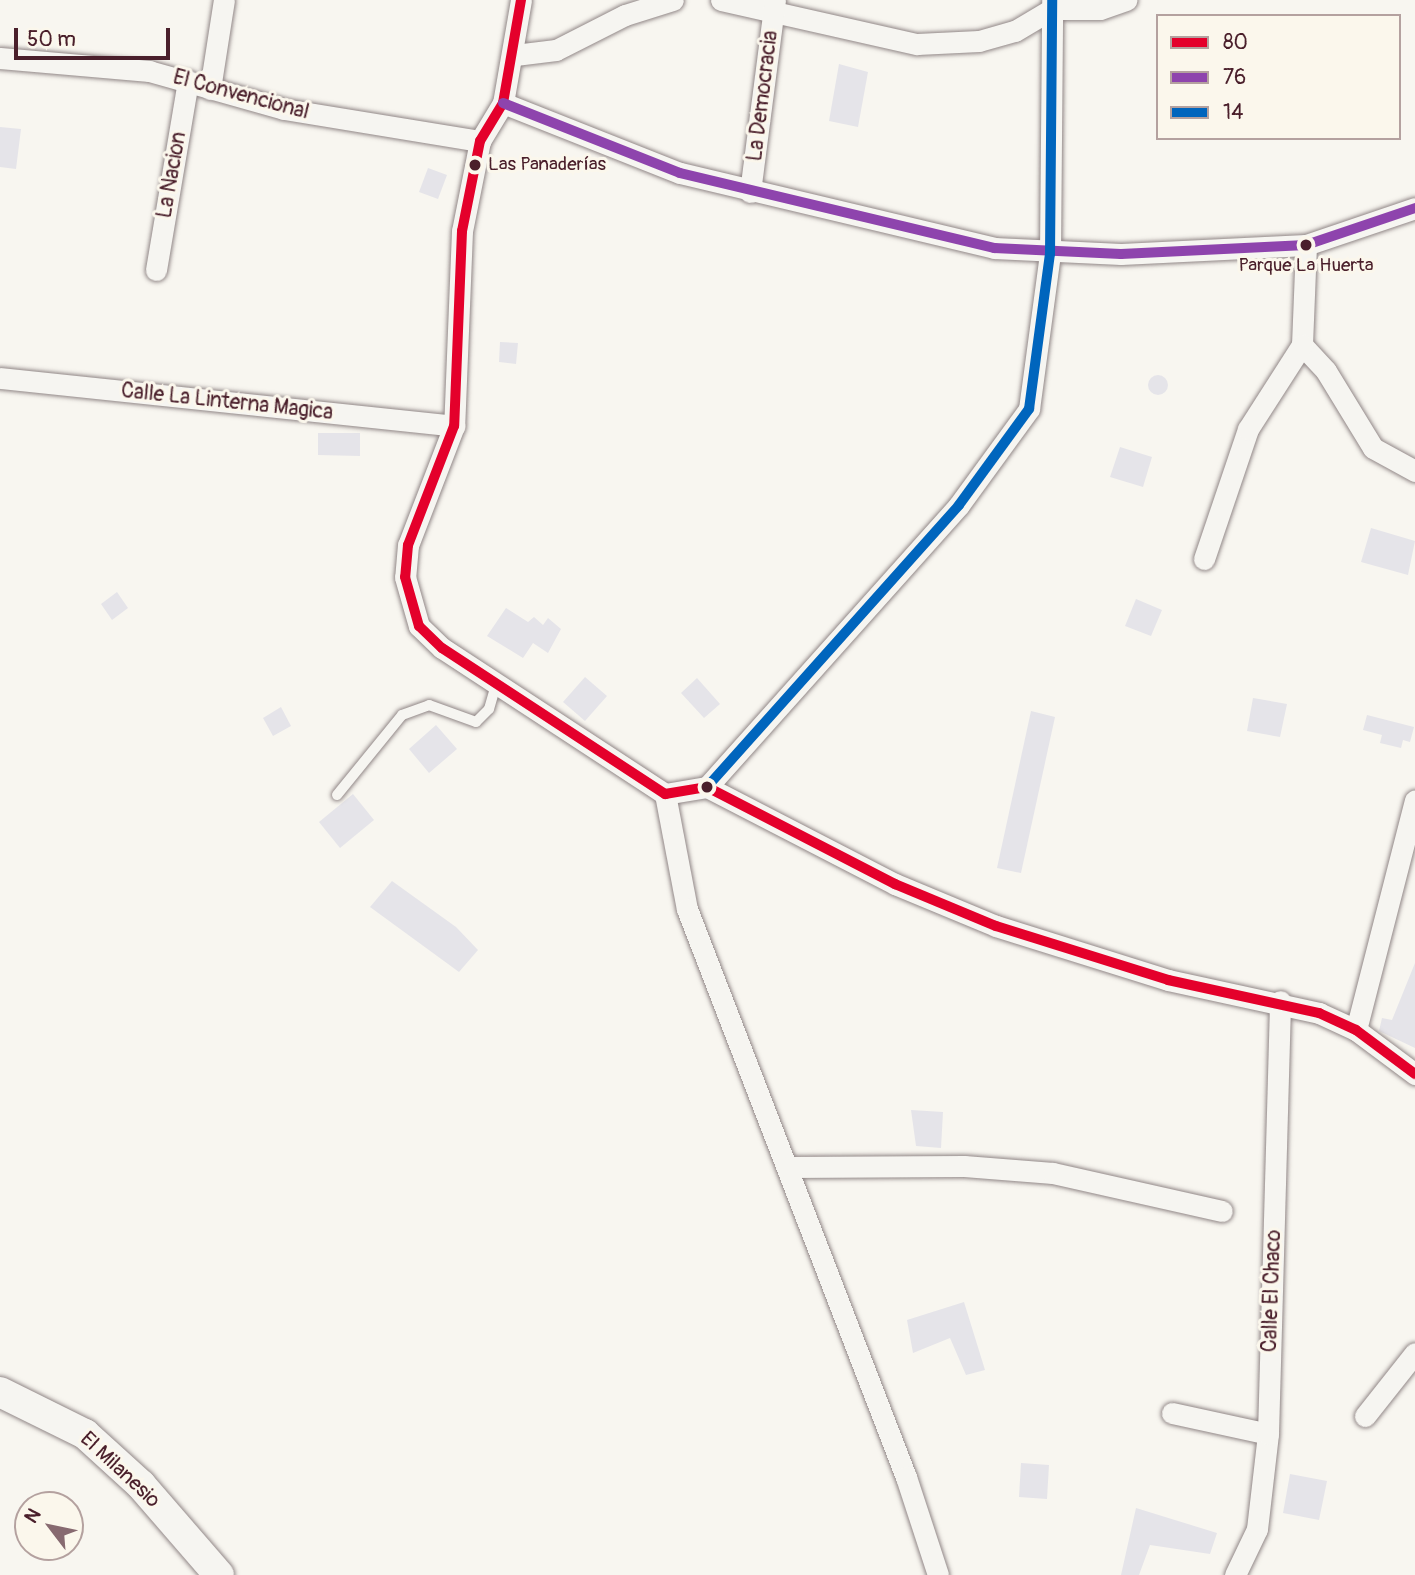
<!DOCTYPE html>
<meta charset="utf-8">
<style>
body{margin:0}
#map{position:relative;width:1415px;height:1575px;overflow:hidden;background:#f8f6f0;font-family:Pangolin,sans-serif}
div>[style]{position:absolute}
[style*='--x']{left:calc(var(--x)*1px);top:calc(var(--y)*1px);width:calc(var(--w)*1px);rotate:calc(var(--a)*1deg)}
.building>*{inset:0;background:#e5e4e9}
.round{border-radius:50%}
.roads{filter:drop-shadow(0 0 2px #918787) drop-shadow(0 0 2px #918787)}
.lane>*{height:10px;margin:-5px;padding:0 5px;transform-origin:5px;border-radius:5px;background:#f6f5f1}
.street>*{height:21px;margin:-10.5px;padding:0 10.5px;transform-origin:10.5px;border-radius:10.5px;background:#f6f5f1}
.secondary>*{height:30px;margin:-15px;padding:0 15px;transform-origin:15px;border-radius:15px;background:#f6f5f1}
.bus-1>*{height:10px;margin:-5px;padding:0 5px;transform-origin:5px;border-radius:5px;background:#e4002b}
.bus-2>*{height:10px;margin:-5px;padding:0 5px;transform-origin:5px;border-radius:5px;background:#8e44ad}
.bus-3>*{height:10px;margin:-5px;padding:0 5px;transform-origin:5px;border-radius:5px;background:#0065bd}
.dots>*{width:19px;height:19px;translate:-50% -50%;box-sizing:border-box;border:4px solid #fbf7ec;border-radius:50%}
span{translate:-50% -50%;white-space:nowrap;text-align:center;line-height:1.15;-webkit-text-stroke:6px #fbf7ec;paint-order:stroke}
.bus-label{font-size:19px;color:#4a1f2b}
.left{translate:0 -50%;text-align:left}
.street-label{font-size:21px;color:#4a1f2b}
.legend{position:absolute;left:1156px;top:14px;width:245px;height:126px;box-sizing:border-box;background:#fbf7ec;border:2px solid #b4a19f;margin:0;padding:9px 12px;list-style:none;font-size:21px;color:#4a1f2b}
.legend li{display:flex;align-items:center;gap:14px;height:35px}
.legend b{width:35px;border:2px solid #b4a19f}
.north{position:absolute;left:14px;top:1491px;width:70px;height:70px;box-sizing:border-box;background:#fbf7ec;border:2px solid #b4a19f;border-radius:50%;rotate:302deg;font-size:19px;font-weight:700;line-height:28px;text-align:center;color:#4a1f2b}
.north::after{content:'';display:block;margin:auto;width:24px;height:32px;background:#876a70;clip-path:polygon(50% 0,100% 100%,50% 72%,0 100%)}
.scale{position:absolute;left:14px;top:28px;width:156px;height:32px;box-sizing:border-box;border:4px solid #4a1f2b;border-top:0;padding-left:9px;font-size:21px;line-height:24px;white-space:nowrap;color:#4a1f2b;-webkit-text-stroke:5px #fbf7ec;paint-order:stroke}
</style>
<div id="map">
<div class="building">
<div style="clip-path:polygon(839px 64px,868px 72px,858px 127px,829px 121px)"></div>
<div style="clip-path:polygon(0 127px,21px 129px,16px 169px,0 167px)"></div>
<div style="clip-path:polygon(428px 168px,447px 175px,438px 199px,419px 192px)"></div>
<div style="clip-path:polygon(500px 342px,518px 343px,516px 364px,499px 362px)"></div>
<div class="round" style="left:1148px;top:375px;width:20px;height:20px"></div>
<div style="clip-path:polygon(318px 433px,360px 433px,360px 456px,318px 455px)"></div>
<div style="clip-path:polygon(1120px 447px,1152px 457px,1143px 487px,1110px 477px)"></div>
<div style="clip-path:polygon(1371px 528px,1415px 541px,1408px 575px,1361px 562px)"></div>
<div style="clip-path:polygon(117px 592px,128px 608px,112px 620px,101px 604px)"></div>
<div style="clip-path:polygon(1136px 599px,1162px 610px,1151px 636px,1125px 626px)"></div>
<div style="clip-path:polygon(506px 608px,528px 622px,534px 617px,543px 625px,548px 618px,561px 629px,548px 653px,533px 643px,523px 658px,487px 636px)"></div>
<div style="clip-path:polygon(585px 677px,607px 696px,585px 721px,563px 702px)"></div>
<div style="clip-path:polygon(697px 678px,720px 704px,704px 718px,681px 693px)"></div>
<div style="clip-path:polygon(1253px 698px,1287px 704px,1280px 737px,1247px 731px)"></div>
<div style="clip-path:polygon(281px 707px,291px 726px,273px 736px,263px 718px)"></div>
<div style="clip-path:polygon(1031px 711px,1055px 717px,1021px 873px,997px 868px)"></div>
<div style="clip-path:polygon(1367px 715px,1414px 727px,1410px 742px,1403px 740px,1401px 748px,1380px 743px,1382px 735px,1363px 730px)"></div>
<div style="clip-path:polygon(436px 725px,457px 749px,429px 773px,409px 749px)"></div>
<div style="clip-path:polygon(353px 794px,374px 820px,340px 848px,319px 822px)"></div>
<div style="clip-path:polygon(392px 881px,456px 927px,478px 950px,459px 972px,370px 907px)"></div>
<div style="clip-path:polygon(1415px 963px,1415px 1048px,1379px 1031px,1382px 1018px,1392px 1020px)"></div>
<div style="clip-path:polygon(911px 1110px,943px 1112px,941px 1148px,916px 1146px)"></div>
<div style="clip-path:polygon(964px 1302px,985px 1370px,966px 1375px,950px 1338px,913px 1353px,907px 1320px)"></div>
<div style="clip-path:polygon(1021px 1463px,1049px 1465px,1047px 1499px,1019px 1497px)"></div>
<div style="clip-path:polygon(1290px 1474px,1327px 1481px,1319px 1520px,1283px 1513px)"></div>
<div style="clip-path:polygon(1136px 1508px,1217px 1533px,1210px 1554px,1150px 1545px,1139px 1575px,1121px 1575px)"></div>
</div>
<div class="roads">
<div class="lane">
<div style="--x:337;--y:795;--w:103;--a:-50.9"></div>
<div style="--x:402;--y:715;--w:29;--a:-20"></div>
<div style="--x:429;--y:705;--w:50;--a:19.9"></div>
<div style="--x:476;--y:722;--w:18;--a:-45"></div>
<div style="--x:489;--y:709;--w:26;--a:-74"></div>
</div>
<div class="street">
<div style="--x:521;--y:0;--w:105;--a:99.9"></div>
<div style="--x:503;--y:103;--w:44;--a:121.2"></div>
<div style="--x:480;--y:141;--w:92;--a:101.3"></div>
<div style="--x:462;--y:231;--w:195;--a:92.3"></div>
<div style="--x:454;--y:426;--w:128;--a:111.1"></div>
<div style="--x:408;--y:545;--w:32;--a:95"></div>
<div style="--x:405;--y:577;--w:51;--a:74.1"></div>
<div style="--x:419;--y:626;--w:32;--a:44"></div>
<div style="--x:442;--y:648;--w:267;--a:33.2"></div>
<div style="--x:665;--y:794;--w:43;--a:-9.5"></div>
<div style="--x:707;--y:787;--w:212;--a:27.3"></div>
<div style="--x:895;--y:884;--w:109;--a:22.6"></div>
<div style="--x:996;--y:926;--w:180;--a:17.4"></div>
<div style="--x:1168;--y:980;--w:155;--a:12.3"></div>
<div style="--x:1319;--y:1013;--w:41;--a:24.7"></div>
<div style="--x:1356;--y:1030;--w:74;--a:36.7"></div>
<div style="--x:721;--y:0;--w:201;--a:12.7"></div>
<div style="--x:917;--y:44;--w:62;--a:-2.8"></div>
<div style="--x:979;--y:41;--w:37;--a:-16"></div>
<div style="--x:1015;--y:31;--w:43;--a:-30.7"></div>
<div style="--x:1052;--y:9;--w:48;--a:0"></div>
<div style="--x:1100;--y:9;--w:28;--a:-19"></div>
<div style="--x:515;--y:55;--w:41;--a:-7"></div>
<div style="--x:556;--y:50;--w:77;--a:-26.9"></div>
<div style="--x:625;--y:15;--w:50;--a:-17.4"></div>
<div style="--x:0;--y:58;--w:150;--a:5"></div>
<div style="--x:149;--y:71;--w:140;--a:15.7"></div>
<div style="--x:284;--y:109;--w:199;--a:9.3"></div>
<div style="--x:210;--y:89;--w:90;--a:-81.1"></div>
<div style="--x:503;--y:103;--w:190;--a:21.6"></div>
<div style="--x:680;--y:173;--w:323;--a:13.4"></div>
<div style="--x:994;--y:248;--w:127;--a:2.7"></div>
<div style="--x:1121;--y:254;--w:185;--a:-2.8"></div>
<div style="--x:1306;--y:245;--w:115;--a:-18.7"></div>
<div style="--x:750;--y:192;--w:194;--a:-82.6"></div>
<div style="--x:1306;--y:245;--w:100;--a:92.3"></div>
<div style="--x:1302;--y:345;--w:35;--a:47"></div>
<div style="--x:1326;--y:371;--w:90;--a:58.6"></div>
<div style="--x:1373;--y:448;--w:48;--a:28.7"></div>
<div style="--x:156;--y:270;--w:192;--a:-80.4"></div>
<div style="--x:0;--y:378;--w:457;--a:6"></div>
<div style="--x:1204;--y:559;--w:137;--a:-71.3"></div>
<div style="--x:1248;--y:429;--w:100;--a:-57.3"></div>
<div style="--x:707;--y:787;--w:378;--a:-48.2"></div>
<div style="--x:959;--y:505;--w:119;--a:-53.9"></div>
<div style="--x:1029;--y:409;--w:156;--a:-82.3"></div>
<div style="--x:1050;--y:254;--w:254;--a:-89.5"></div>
<div style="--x:665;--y:794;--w:117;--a:79.2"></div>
<div style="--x:687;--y:909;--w:609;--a:68.92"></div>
<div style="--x:906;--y:1477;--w:103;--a:71.9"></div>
<div style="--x:1356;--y:1030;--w:237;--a:-75.6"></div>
<div style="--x:788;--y:1167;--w:176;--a:-0.3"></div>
<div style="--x:964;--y:1166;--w:89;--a:4.5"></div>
<div style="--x:1053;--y:1173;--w:173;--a:12.7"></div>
<div style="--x:1172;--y:1413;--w:98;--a:12.3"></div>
<div style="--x:1365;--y:1416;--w:80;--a:-51.6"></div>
<div style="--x:1235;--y:1575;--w:51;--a:-64.4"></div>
<div style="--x:1257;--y:1529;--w:96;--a:-83.4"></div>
<div style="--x:1268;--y:1434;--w:433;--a:-88.4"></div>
</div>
<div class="secondary">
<div style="--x:0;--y:1392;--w:95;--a:26.3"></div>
<div style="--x:85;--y:1434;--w:76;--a:42.3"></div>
<div style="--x:141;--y:1485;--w:119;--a:49.1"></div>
</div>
</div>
<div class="bus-1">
<div style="--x:521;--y:0;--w:105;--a:99.9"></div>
<div style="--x:503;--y:103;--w:44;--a:121.2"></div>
<div style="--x:480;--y:141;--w:92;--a:101.3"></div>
<div style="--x:462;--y:231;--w:195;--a:92.3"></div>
<div style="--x:454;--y:426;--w:128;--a:111.1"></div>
<div style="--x:408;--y:545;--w:32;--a:95"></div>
<div style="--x:405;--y:577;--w:51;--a:74.1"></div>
<div style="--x:419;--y:626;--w:32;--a:44"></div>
<div style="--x:442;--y:648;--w:267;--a:33.2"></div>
<div style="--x:665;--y:794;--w:43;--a:-9.5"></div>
<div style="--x:707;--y:787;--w:212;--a:27.3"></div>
<div style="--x:895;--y:884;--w:109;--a:22.6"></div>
<div style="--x:996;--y:926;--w:180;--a:17.4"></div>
<div style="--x:1168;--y:980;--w:155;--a:12.3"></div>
<div style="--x:1319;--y:1013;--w:41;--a:24.7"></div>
<div style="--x:1356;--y:1030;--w:74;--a:36.7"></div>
</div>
<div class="bus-2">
<div style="--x:503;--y:103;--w:190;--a:21.6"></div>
<div style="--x:680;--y:173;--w:323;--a:13.4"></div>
<div style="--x:994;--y:248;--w:127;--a:2.7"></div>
<div style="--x:1121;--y:254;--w:185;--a:-2.8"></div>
<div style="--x:1306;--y:245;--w:115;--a:-18.7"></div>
</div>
<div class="bus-3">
<div style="--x:707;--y:787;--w:378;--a:-48.2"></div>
<div style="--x:959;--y:505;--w:119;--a:-53.9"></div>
<div style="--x:1029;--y:409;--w:156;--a:-82.3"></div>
<div style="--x:1050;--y:254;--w:254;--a:-89.5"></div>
</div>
<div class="dots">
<div style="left:475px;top:165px;background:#4a1f2b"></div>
<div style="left:1306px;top:245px;background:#4a1f2b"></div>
<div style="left:707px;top:787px;background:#4a1f2b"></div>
</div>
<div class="bus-label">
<span class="left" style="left:488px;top:165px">Las Panaderías</span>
<span style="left:1306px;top:266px">Parque La Huerta</span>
</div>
<div class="street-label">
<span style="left:241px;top:95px;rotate:15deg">El Convencional</span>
<span style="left:763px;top:96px;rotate:-83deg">La Democracia</span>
<span style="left:172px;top:175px;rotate:-80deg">La Nacion</span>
<span style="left:227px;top:402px;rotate:6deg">Calle La Linterna Magica</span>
<span style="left:1272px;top:1291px;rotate:-88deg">Calle El Chaco</span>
<span style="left:120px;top:1470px;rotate:43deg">El Milanesio</span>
</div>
<ul class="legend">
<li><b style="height:9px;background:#e4002b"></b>80</li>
<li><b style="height:9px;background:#8e44ad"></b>76</li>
<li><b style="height:9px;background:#0065bd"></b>14</li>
</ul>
<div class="north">N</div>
<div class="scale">50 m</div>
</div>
